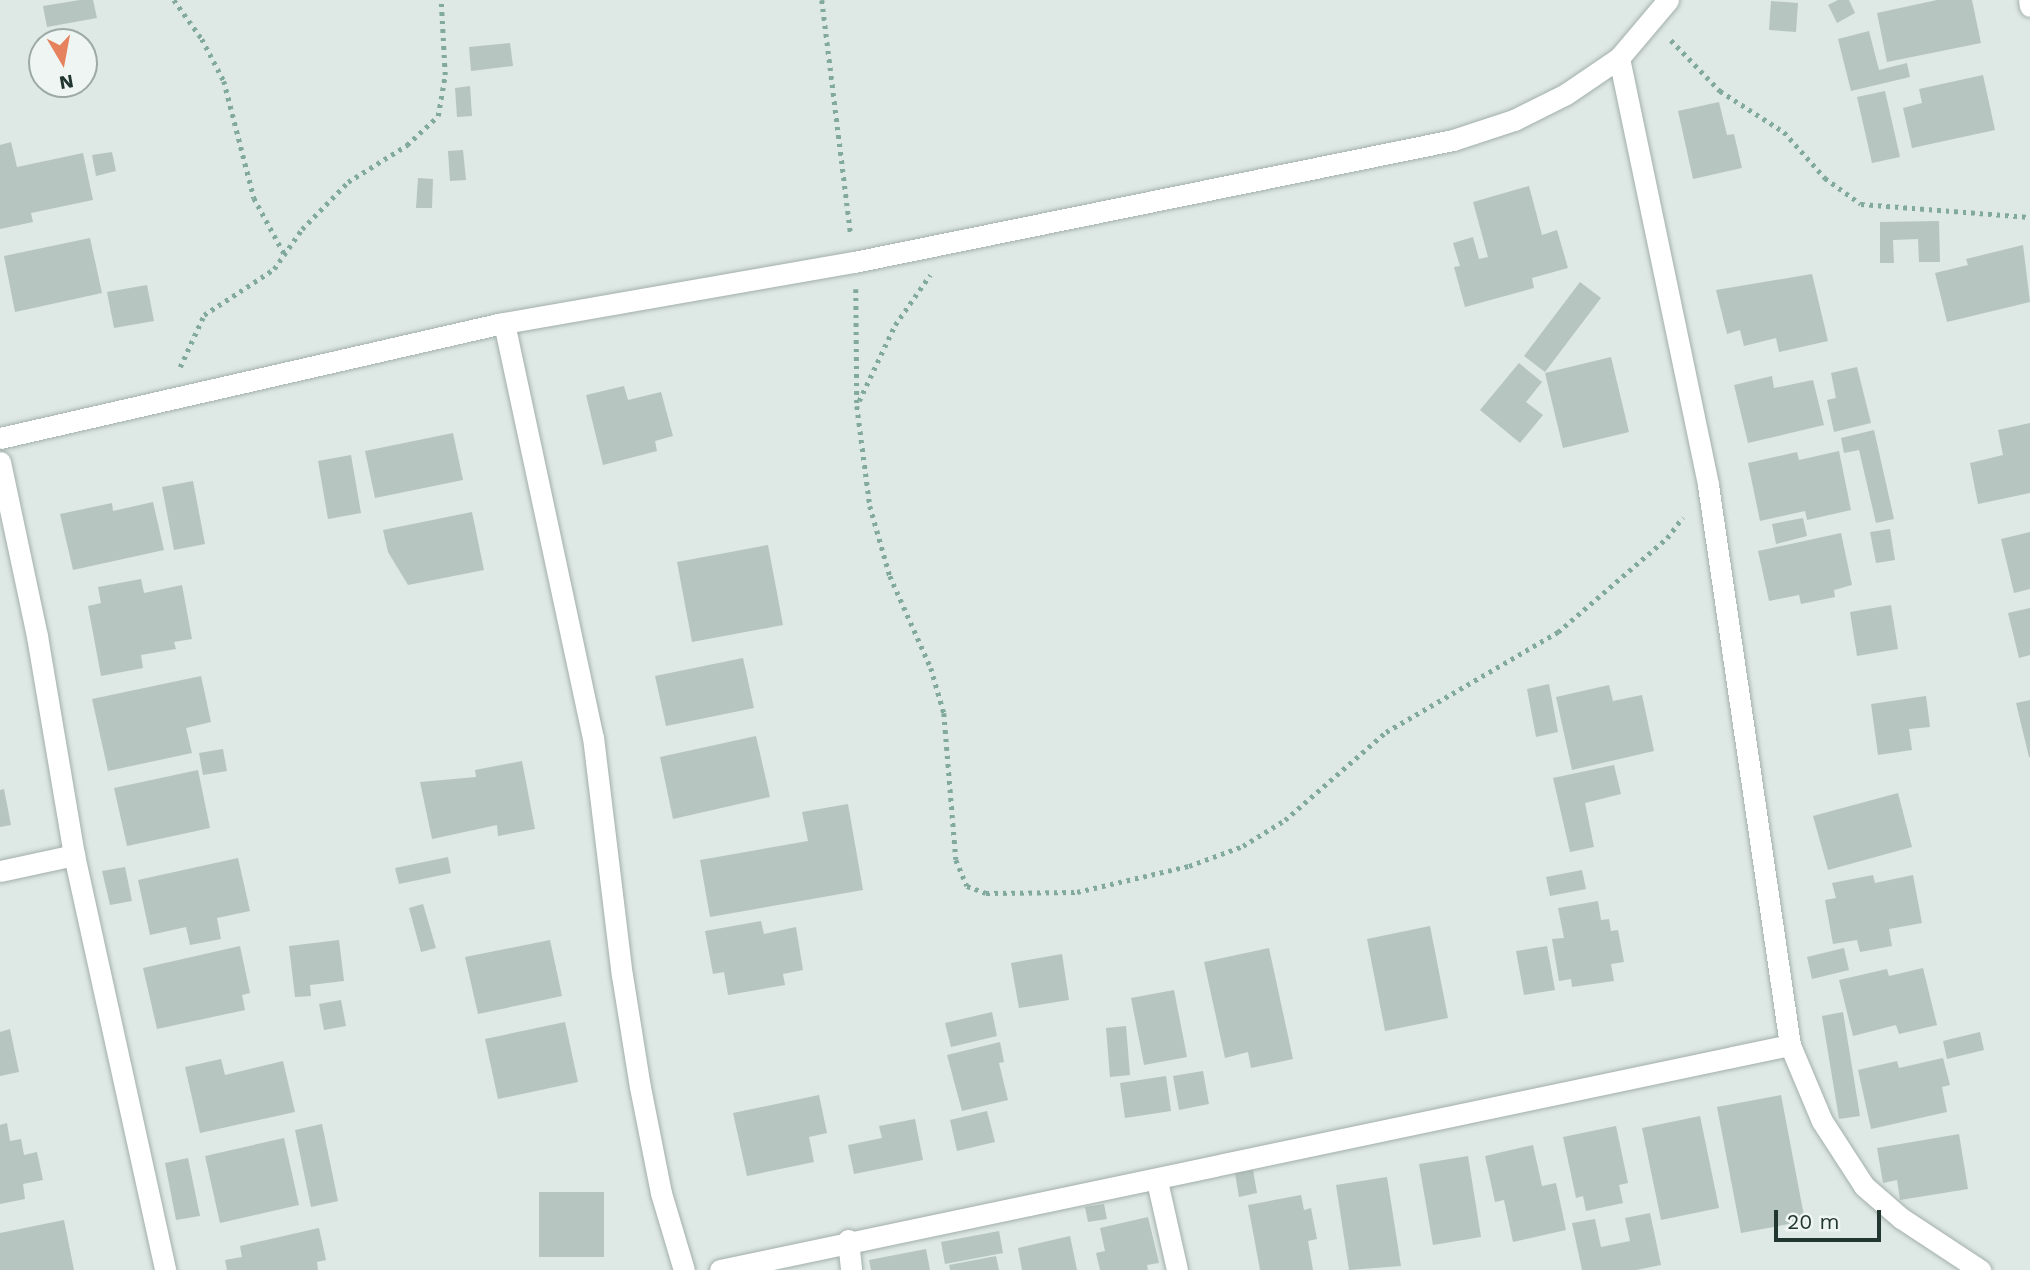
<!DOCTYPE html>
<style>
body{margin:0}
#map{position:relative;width:2030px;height:1270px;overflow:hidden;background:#dee8e4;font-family:"Work Sans",sans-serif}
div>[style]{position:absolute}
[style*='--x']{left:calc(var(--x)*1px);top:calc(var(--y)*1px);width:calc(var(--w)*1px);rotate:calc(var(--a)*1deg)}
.building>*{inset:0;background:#b6c5c0}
.path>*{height:4.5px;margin-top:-2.25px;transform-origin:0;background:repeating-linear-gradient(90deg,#81a99d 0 3.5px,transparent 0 8.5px)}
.roads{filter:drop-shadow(0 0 2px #a2afab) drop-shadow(0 0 2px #a2afab)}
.street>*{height:21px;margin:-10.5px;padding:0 10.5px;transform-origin:10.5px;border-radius:10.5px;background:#fff}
span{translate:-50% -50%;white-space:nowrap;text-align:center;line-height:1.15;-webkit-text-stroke:7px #eef5f2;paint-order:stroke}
.north{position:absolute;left:28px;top:28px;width:70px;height:70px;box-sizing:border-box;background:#eef5f2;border:2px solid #9ca9a5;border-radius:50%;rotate:170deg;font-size:19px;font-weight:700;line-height:28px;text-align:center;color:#213631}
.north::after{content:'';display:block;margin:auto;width:24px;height:32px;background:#e6835e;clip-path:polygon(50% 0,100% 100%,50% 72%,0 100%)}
.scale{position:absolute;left:1774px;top:1210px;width:107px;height:32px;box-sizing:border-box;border:4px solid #213631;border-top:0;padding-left:9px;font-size:21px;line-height:24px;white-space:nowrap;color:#213631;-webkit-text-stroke:5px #eef5f2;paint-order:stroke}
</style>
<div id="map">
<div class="building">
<div style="clip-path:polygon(80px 0,93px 0,97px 18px,47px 27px,43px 6px)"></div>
<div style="clip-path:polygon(1838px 0,1849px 0,1855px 13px,1837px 23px,1828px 5px)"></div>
<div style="clip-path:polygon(1937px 0,1972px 0,1981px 43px,1887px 62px,1877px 13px)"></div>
<div style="clip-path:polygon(1771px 1px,1798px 3px,1796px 32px,1769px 30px)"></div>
<div style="clip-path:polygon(1869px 31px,1879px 70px,1907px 63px,1910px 77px,1851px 91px,1838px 39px)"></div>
<div style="clip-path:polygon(510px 43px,513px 66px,471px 71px,469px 47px)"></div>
<div style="clip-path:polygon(1983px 75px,1995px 130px,1912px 148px,1903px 108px,1922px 103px,1919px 89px)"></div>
<div style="clip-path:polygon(470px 86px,472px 116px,457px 117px,455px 88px)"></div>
<div style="clip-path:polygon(1885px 91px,1900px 157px,1872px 163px,1857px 97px)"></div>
<div style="clip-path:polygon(1719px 102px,1727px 135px,1734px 134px,1742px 168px,1693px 179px,1678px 111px)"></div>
<div style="clip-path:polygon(11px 142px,17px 167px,83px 153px,93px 200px,31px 213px,33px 222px,0 229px,0 145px)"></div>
<div style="clip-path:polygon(463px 150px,466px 180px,450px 181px,448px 151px)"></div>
<div style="clip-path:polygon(112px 152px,116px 171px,96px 176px,92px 155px)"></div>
<div style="clip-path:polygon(418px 178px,433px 179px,432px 208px,416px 208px)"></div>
<div style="clip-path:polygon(1529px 186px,1542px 235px,1557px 230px,1568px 268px,1532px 278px,1534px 288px,1465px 307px,1454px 267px,1460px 266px,1453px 243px,1473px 237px,1479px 259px,1488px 257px,1473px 202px)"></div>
<div style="clip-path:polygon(1939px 221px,1940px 262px,1919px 262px,1918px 239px,1893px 240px,1894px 263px,1880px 263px,1880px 222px)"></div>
<div style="clip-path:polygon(90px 238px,102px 293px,15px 312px,4px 256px)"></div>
<div style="clip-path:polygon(2023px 245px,2030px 302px,1947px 322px,1935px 273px,1968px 265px,1966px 259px)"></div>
<div style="clip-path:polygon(1812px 274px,1828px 341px,1779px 352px,1776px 338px,1744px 346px,1740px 330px,1727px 334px,1716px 290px)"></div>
<div style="clip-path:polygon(1580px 282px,1601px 298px,1545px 372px,1524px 356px)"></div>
<div style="clip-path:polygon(147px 285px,154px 321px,114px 328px,107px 292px)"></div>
<div style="clip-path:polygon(1611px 357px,1629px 432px,1563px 448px,1545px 373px)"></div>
<div style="clip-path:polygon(1519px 363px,1542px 382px,1526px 402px,1543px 415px,1520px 443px,1480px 410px)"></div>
<div style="clip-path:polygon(1857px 367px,1871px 423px,1834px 432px,1827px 400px,1836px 398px,1831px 373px)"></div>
<div style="clip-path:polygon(1772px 376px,1774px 388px,1813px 380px,1824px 425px,1748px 443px,1734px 385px)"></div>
<div style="clip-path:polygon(624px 386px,628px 400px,661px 392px,673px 436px,655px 441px,657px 451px,603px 465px,586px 395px)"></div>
<div style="clip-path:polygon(2030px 423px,2030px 493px,1978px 504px,1970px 463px,2003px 455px,1998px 430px)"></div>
<div style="clip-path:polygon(1874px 430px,1894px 519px,1876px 523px,1859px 450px,1844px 453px,1841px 438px)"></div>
<div style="clip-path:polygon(453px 433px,463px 480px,375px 498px,365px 451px)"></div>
<div style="clip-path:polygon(1839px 451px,1851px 510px,1807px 520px,1805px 511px,1760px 521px,1748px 463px,1797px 452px,1799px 460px)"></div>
<div style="clip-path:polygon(351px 455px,361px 513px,328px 519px,318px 461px)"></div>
<div style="clip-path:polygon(193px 481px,205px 544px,174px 550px,162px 487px)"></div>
<div style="clip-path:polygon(153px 502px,164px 550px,73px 570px,60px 514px,112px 503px,113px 511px)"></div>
<div style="clip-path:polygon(472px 512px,484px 570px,408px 585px,388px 552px,383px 530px)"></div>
<div style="clip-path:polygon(1803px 518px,1807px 536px,1776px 544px,1772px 524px)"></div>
<div style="clip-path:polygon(1890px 529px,1895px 560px,1876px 563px,1870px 532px)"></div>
<div style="clip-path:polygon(2030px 532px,2030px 589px,2014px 593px,2001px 539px)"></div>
<div style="clip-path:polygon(1841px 533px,1852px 585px,1834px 590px,1835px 597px,1801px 604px,1799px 595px,1769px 601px,1758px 551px)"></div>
<div style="clip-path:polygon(768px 545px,783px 625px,692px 642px,677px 562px)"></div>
<div style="clip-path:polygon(141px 579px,144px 593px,182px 585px,192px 639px,174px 642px,176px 649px,141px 655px,143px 668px,101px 676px,88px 606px,101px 603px,98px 587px)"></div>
<div style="clip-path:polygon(1891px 605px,1898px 649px,1857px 656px,1850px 612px)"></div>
<div style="clip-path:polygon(2030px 608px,2030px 655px,2019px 658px,2008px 613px)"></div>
<div style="clip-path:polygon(743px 658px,754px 708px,666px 726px,655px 676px)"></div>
<div style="clip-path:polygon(201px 676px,211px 722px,186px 728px,192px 753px,108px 771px,92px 699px)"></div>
<div style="clip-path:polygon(1549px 684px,1558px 732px,1536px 737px,1527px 689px)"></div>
<div style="clip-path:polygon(1609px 685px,1613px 701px,1642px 695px,1654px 751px,1572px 770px,1556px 697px)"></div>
<div style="clip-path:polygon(1926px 696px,1930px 727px,1909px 729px,1912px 750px,1878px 755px,1871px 704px)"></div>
<div style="clip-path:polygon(2030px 700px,2030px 757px,2029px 757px,2016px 703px)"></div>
<div style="clip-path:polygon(756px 736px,770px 797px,673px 819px,660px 757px)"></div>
<div style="clip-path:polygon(223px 749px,227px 771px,203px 775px,199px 753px)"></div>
<div style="clip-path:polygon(522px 761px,535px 829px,498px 836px,497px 825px,432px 839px,420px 782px,476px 777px,475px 770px)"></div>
<div style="clip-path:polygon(1614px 765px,1621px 794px,1585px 803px,1594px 847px,1570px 852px,1553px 778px)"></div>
<div style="clip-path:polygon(198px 770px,210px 828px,127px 846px,114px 788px)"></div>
<div style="clip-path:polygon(4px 789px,11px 825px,0 827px,0 790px)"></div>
<div style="clip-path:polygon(1898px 793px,1912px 847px,1828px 870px,1813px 816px)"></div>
<div style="clip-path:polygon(848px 804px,863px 890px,710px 917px,700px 860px,808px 841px,802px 812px)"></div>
<div style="clip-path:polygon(448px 857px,451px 873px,399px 884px,395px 868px)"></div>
<div style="clip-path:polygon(238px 858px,250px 911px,217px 918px,221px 939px,190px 945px,186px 927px,150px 935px,138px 880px)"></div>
<div style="clip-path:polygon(125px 867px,132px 901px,110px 905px,102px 871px)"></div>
<div style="clip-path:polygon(1582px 870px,1586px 889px,1550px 896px,1546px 877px)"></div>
<div style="clip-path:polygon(1873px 875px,1875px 883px,1913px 875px,1922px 923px,1889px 929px,1892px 946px,1860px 952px,1857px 940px,1833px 944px,1825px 900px,1836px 898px,1832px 883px)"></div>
<div style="clip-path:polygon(1598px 901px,1601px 920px,1609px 919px,1611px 931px,1618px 930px,1624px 962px,1611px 964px,1614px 981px,1572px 987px,1571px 979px,1559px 981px,1552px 939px,1564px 938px,1558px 908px)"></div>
<div style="clip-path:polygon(423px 904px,436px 948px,421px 952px,409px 908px)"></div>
<div style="clip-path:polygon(761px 921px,764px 934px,796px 927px,803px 970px,783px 974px,785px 985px,728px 995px,724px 972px,713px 974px,705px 931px)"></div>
<div style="clip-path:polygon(1430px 926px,1448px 1018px,1385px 1031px,1367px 939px)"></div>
<div style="clip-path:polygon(339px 940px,344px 981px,310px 985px,311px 996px,295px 997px,289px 946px)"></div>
<div style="clip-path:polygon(550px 940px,562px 996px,478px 1014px,465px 957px)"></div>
<div style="clip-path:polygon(240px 946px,250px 993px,242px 995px,245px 1010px,157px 1029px,143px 968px)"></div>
<div style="clip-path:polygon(1547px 946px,1555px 990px,1524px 995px,1516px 951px)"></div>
<div style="clip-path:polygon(1269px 948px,1293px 1059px,1251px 1068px,1248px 1052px,1225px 1058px,1204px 962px)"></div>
<div style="clip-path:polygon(1844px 948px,1849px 970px,1812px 979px,1807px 957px)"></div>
<div style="clip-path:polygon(1062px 954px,1069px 1000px,1019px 1008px,1011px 963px)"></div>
<div style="clip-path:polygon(1923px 968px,1937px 1025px,1899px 1034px,1896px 1025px,1853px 1036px,1839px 980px,1887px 969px,1889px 976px)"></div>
<div style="clip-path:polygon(1174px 990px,1187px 1057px,1144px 1065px,1131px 998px)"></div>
<div style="clip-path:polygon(341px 1000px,346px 1026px,324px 1030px,319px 1004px)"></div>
<div style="clip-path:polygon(992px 1012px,997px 1036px,951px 1047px,945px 1023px)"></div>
<div style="clip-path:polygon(1843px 1012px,1860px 1116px,1839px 1119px,1822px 1016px)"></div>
<div style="clip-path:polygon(565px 1022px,578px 1082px,498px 1099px,485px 1039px)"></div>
<div style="clip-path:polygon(1126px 1026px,1130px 1075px,1110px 1077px,1106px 1028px)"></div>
<div style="clip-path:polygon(10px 1029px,19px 1072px,0 1076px,0 1032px)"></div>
<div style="clip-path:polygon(1980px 1032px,1984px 1050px,1947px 1059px,1943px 1041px)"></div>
<div style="clip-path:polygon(1000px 1042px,1004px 1062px,999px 1063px,1008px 1100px,962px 1111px,947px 1055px)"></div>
<div style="clip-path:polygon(1943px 1058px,1950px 1085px,1942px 1087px,1947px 1112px,1871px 1129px,1858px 1070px,1897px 1061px,1899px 1068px)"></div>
<div style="clip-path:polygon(221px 1059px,225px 1075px,283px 1061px,295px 1112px,200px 1133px,185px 1067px)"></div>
<div style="clip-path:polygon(1203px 1071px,1209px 1104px,1179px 1110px,1173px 1076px)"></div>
<div style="clip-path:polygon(1166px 1076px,1171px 1111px,1125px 1118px,1120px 1083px)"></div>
<div style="clip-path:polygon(819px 1095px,827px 1133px,809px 1137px,814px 1162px,747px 1176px,733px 1113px)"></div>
<div style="clip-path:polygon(1781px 1095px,1805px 1221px,1741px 1233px,1717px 1107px)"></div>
<div style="clip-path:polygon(987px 1111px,995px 1142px,957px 1151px,950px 1120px)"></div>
<div style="clip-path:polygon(1700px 1116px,1719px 1208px,1661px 1220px,1642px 1128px)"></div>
<div style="clip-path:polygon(915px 1119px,923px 1160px,854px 1174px,848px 1145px,882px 1138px,879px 1126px)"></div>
<div style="clip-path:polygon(7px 1123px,10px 1141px,21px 1139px,24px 1155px,37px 1152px,43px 1180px,23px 1184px,25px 1199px,0 1204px,0 1125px)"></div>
<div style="clip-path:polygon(322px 1124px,338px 1201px,311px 1207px,295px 1130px)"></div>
<div style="clip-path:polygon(1616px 1126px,1628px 1183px,1619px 1185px,1623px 1203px,1586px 1211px,1583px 1196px,1576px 1198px,1563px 1137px)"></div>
<div style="clip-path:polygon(1959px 1134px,1968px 1189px,1900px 1200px,1897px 1180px,1883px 1183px,1877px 1148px)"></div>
<div style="clip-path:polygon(284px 1138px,299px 1205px,220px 1223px,205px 1156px)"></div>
<div style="clip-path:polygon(1533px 1145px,1542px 1186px,1556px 1183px,1566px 1230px,1513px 1242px,1504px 1200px,1495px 1202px,1485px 1156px)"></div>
<div style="clip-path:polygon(1468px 1156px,1481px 1237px,1433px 1245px,1419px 1164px)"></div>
<div style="clip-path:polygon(188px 1158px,200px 1216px,176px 1220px,165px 1163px)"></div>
<div style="clip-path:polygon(1253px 1170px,1257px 1193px,1239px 1197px,1235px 1173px)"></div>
<div style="clip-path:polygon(1387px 1177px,1401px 1266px,1349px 1270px,1336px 1185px)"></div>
<div style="clip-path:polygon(539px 1192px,604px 1192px,604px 1257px,539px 1257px)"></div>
<div style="clip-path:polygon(1301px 1195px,1304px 1210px,1311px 1208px,1317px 1239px,1308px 1241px,1313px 1270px,1260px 1270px,1248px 1205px)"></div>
<div style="clip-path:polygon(1104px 1204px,1107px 1219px,1088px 1222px,1085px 1207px)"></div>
<div style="clip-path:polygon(1650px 1213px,1661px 1265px,1636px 1270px,1582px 1270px,1572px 1223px,1595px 1219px,1601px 1247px,1630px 1241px,1625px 1218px)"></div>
<div style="clip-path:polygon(1148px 1217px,1159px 1263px,1147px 1265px,1148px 1270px,1100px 1270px,1096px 1253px,1105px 1251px,1100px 1228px)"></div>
<div style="clip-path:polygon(64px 1220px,74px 1270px,0 1270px,0 1233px)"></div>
<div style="clip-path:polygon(319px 1228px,326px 1260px,317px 1262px,318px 1270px,227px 1270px,225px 1260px,242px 1257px,240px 1246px)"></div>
<div style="clip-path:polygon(999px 1231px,1003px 1253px,945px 1264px,941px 1242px)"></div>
<div style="clip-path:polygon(1070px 1236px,1077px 1270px,1022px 1270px,1018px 1248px)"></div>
<div style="clip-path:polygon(926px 1249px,930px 1270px,871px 1270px,869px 1260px)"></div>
<div style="clip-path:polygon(996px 1256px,999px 1270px,950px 1270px,949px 1265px)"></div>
</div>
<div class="path">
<div style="--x:174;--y:0;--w:48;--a:54.3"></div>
<div style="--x:202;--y:39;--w:47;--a:62.4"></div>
<div style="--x:224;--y:81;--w:121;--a:75.6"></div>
<div style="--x:254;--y:198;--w:65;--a:61.5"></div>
<div style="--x:822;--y:0;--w:237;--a:83"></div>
<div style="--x:1671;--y:40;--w:71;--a:46.1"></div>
<div style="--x:1720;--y:91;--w:76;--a:32.6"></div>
<div style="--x:1784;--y:132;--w:62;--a:48.3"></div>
<div style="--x:1825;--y:178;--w:44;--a:35.8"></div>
<div style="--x:1861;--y:204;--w:169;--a:4.4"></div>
<div style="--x:856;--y:289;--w:117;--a:89.5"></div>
<div style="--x:857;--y:406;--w:101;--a:82.6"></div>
<div style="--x:870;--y:506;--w:73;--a:74.1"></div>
<div style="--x:890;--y:576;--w:101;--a:66"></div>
<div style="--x:931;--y:668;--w:47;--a:73.9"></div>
<div style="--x:944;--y:713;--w:147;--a:85.3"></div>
<div style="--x:956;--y:860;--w:28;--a:67"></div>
<div style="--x:967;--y:886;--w:20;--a:20"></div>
<div style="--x:986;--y:893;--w:91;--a:-0.6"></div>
<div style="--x:1077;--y:892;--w:115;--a:-13.1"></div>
<div style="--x:1189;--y:866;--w:58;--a:-20.3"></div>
<div style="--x:1243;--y:846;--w:49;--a:-31.8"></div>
<div style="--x:1285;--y:820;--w:134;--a:-41.1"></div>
<div style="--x:1386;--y:732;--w:199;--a:-30.2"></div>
<div style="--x:1558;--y:632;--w:144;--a:-40.8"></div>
<div style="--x:1667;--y:538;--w:26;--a:-53"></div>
<div style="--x:180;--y:367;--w:57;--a:-65.2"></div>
<div style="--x:204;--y:315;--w:84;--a:-33.3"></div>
<div style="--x:274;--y:269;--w:49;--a:-55"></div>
<div style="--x:302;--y:229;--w:66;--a:-45.6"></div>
<div style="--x:348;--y:182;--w:70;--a:-32.1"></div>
<div style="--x:407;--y:145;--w:42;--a:-43.1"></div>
<div style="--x:438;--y:116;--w:42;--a:-80.3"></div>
<div style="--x:445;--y:75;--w:75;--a:-93.1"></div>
<div style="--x:859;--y:401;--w:84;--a:-64.7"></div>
<div style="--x:895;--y:325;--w:61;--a:-55"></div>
</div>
<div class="roads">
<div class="street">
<div style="--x:2029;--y:0;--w:6;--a:81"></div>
<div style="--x:1619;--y:58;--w:436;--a:78.2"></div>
<div style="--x:1708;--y:485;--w:566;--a:81.67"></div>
<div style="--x:1790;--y:1045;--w:82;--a:67.2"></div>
<div style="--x:1822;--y:1121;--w:77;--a:57.1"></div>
<div style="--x:1864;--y:1186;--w:49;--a:40.9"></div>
<div style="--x:1901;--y:1218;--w:95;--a:33.4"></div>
<div style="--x:504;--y:323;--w:423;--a:77.9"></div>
<div style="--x:593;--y:737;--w:240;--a:83.1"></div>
<div style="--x:622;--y:975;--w:113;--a:80.9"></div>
<div style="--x:640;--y:1087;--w:108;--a:78.8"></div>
<div style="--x:661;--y:1193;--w:80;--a:73.4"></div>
<div style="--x:0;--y:438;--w:511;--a:-12.89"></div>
<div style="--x:498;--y:324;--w:361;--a:-9.9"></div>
<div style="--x:854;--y:262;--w:611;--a:-11.51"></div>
<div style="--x:1453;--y:140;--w:64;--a:-18.2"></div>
<div style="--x:1514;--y:120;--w:58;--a:-26.6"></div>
<div style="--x:1566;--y:94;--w:64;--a:-34.2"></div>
<div style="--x:1619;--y:58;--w:76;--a:-49.8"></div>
<div style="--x:0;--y:462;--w:178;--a:78"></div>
<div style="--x:37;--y:636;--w:222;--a:80.4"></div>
<div style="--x:74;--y:855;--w:425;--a:77.6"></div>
<div style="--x:0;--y:871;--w:76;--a:-12.2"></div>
<div style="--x:1157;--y:1181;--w:91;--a:77.3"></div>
<div style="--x:848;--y:1240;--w:30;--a:84"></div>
<div style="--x:720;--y:1270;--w:1093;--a:-11.88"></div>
</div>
</div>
<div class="north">N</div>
<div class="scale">20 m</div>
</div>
